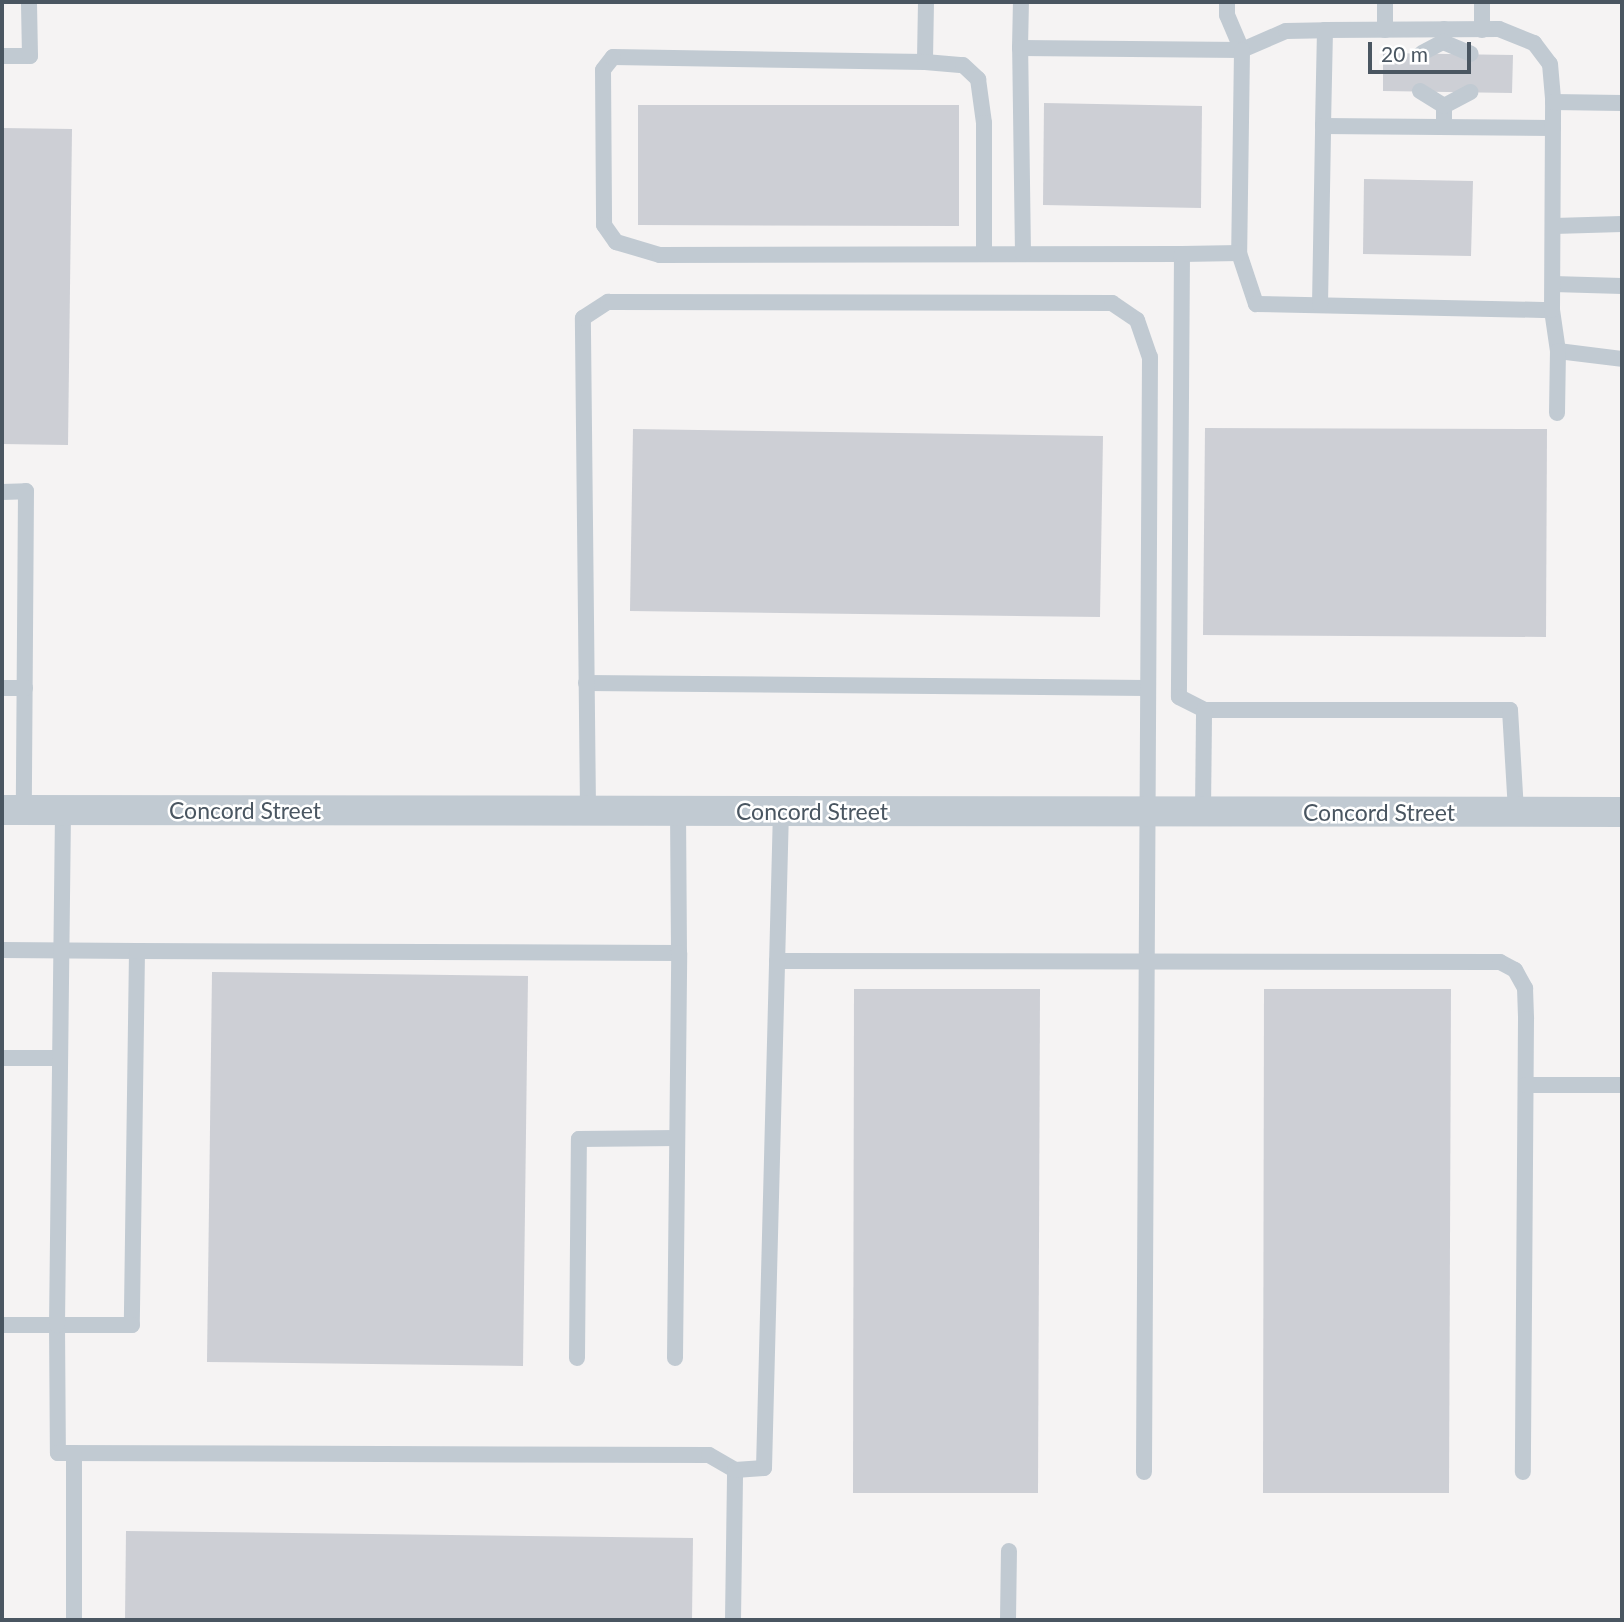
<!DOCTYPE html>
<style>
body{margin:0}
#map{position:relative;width:1624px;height:1622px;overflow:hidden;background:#f5f3f3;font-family:Lato,sans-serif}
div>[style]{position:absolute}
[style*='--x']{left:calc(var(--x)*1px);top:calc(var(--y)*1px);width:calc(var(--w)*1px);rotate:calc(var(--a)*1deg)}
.building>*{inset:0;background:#cdcfd5}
.service>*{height:16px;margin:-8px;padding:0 8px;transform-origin:8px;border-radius:8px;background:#c1cad2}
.minor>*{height:30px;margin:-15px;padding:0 15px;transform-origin:15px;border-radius:15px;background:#c1cad2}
span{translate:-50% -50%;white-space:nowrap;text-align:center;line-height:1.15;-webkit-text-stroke:5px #fff;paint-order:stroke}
.street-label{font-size:23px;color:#4a5661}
.frame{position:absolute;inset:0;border:4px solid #4a5661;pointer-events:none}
.scale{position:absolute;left:1368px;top:42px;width:103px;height:32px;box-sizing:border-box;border:4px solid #4a5661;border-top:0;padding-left:9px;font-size:21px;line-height:24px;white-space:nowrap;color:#4a5661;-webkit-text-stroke:5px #fff;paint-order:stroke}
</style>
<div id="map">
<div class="building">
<div style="clip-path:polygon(1383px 53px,1513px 55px,1512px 93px,1383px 91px)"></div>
<div style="clip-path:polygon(1044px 103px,1202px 106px,1201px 208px,1043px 205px)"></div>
<div style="clip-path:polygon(638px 105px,959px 105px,959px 226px,638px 225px)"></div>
<div style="clip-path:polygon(2px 128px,72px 129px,68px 445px,2px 444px)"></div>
<div style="clip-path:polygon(1364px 179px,1473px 181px,1471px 256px,1363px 254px)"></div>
<div style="clip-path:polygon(1205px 428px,1547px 429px,1546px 637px,1203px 635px)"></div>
<div style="clip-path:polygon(633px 429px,1103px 436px,1100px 617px,630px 611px)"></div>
<div style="clip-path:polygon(212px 972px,528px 976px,523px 1366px,207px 1362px)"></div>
<div style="clip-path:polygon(854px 989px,1040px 989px,1038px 1493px,853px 1493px)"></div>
<div style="clip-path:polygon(1264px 989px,1451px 989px,1449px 1493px,1263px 1493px)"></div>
<div style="clip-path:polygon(126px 1531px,693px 1538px,692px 1620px,125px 1620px)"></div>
</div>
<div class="service">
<div style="--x:926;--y:2;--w:60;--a:91"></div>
<div style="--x:925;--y:62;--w:312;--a:-179.1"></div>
<div style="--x:613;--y:57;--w:16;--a:128"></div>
<div style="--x:603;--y:70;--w:155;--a:89.6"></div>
<div style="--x:604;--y:225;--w:21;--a:55"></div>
<div style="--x:616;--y:242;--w:46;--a:16.5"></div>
<div style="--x:660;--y:255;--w:522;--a:-0.11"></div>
<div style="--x:1182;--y:254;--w:443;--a:90.4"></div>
<div style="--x:1179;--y:697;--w:28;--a:27"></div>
<div style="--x:1204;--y:710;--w:306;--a:0"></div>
<div style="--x:1510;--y:710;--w:102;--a:86.6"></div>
<div style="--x:1227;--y:2;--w:13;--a:90"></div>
<div style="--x:1227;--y:15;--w:38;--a:67"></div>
<div style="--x:1242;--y:50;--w:48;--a:-23.4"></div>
<div style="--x:1286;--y:31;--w:39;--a:-1"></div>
<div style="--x:1325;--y:30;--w:96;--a:91.2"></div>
<div style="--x:1444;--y:29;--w:13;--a:94"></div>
<div style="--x:1443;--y:42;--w:30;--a:23"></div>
<div style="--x:1325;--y:30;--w:174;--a:-0.3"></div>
<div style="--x:1499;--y:29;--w:38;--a:22"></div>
<div style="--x:1534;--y:43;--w:26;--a:53"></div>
<div style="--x:1550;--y:64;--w:38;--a:85"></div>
<div style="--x:1385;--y:30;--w:28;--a:-90"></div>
<div style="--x:1482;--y:30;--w:28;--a:-90"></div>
<div style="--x:1020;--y:48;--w:46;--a:-88.8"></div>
<div style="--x:1422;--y:53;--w:24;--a:-28"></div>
<div style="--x:2;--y:56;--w:28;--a:0"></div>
<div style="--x:30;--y:56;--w:54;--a:-91.1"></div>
<div style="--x:925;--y:62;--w:38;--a:5"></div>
<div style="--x:963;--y:65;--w:21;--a:43"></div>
<div style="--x:978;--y:79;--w:44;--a:82.2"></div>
<div style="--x:984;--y:123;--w:131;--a:90"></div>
<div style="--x:1420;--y:91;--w:28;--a:32"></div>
<div style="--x:1444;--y:127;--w:21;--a:-90"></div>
<div style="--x:1444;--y:106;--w:30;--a:-28"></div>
<div style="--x:1554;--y:226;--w:68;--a:-1.7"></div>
<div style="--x:1239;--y:253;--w:54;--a:71.6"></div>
<div style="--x:1256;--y:304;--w:296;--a:1.2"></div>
<div style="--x:1552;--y:310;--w:41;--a:81.7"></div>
<div style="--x:1558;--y:351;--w:64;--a:7.1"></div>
<div style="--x:1023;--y:254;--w:206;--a:-90.8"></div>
<div style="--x:1020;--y:48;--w:222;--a:0.5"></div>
<div style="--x:1242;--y:50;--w:203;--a:90.8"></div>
<div style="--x:1239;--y:253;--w:57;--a:179"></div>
<div style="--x:1553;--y:284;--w:69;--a:1.7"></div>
<div style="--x:1320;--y:305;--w:179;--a:-89"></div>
<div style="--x:1323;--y:126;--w:230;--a:0.5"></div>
<div style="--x:1552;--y:310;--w:208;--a:-89.7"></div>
<div style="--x:1553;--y:102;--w:69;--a:0.8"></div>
<div style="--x:1557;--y:413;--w:62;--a:-89.1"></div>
<div style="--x:2;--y:492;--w:24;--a:-2"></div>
<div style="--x:26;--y:491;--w:319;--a:90.4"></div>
<div style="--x:586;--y:683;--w:560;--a:0.51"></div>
<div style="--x:2;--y:688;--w:23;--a:0"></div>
<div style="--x:588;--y:810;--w:492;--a:-90.6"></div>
<div style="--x:583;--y:318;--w:30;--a:-33"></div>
<div style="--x:608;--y:302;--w:504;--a:0.11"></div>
<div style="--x:1112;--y:303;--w:30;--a:34"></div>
<div style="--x:1137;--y:320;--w:39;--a:71"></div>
<div style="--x:1150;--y:357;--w:1115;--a:90.31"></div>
<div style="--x:1203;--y:811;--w:101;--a:-89.4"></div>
<div style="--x:2;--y:950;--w:135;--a:0.4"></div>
<div style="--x:137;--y:951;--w:374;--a:90.8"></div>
<div style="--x:132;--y:1325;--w:75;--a:180"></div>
<div style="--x:57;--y:1325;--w:128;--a:89.6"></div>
<div style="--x:58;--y:1453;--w:651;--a:0.18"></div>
<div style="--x:709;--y:1455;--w:30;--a:30"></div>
<div style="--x:137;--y:951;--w:542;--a:0.21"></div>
<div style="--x:679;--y:953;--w:143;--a:-90.4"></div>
<div style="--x:777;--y:961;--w:723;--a:0.08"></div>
<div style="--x:1500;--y:962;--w:17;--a:28"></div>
<div style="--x:1515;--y:970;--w:21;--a:61"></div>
<div style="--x:1525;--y:988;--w:31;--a:88"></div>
<div style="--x:1526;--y:1019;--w:453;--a:90.4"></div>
<div style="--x:2;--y:1058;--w:58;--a:0"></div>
<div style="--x:1526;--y:1085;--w:96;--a:0"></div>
<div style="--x:2;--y:1325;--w:55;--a:0"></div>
<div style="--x:57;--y:1325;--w:516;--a:-89.33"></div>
<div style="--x:577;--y:1358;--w:219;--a:-89.5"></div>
<div style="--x:579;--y:1139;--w:98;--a:-0.6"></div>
<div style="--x:675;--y:1358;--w:405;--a:-89.4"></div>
<div style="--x:74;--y:1620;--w:167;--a:-90"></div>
<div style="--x:733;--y:1620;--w:150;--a:-89.2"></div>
<div style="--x:735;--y:1470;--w:29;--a:-4"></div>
<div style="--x:764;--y:1468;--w:657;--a:-88.52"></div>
<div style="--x:1008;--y:1620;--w:69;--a:-89.2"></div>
</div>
<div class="minor">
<div style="--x:2;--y:810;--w:1620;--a:0.07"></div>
</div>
<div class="street-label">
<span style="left:245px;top:810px">Concord Street</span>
<span style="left:812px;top:811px">Concord Street</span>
<span style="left:1379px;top:812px">Concord Street</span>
</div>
<div class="frame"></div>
<div class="scale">20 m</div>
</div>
